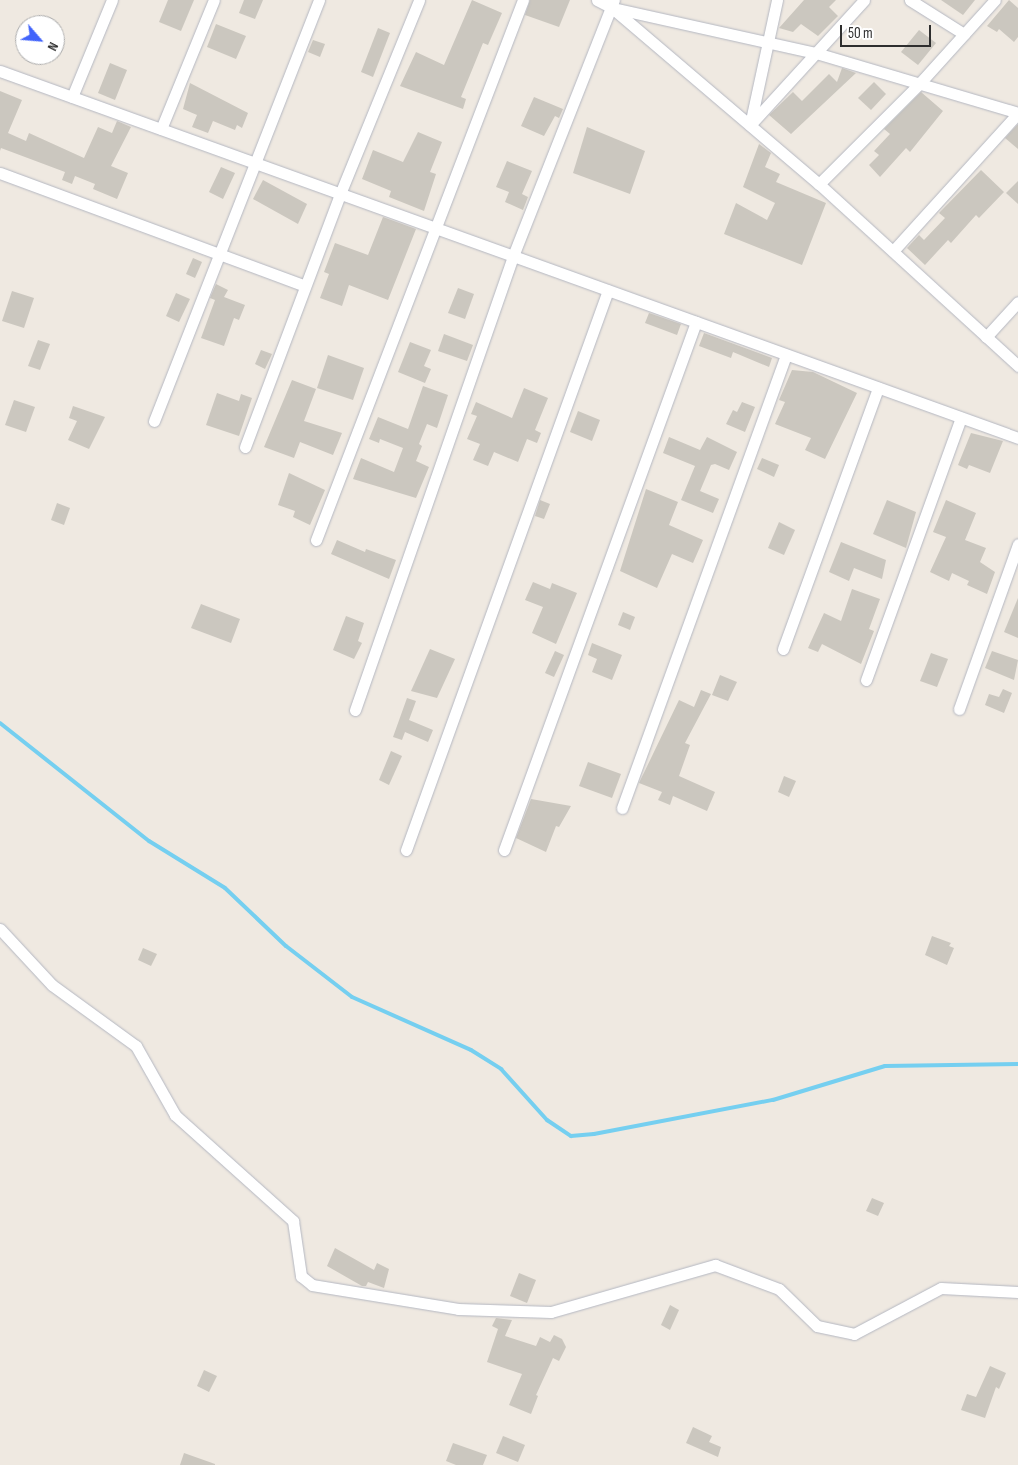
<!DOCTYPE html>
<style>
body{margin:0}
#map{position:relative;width:1018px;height:1465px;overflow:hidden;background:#efe9e1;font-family:"Sofia Sans Condensed",sans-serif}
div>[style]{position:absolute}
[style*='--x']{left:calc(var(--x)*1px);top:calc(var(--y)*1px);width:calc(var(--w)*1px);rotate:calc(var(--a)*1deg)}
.stream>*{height:4px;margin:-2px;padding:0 2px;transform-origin:2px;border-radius:2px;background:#75cff0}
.building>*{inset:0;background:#cbc7bf}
.roads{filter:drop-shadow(0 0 1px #b4b7c1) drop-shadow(0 0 1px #b4b7c1)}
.street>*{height:11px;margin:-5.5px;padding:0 5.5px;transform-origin:5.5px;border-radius:5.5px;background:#fff}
span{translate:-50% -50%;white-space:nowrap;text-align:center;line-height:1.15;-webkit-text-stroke:4.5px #fff;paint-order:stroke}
.north{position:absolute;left:15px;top:15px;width:50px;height:50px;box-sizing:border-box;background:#fff;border:1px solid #ababab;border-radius:50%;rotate:117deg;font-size:14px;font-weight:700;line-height:20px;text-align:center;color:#2e2e2e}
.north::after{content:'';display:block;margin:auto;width:18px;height:22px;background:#4264fb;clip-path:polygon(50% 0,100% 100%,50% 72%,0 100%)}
.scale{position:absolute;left:840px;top:25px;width:91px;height:22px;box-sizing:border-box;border:2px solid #2e2e2e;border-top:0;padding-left:6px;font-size:15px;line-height:18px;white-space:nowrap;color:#2e2e2e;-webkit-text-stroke:4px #fff;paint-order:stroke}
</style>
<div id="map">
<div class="stream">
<div style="--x:0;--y:723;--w:190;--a:38.4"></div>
<div style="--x:149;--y:841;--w:89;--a:31.7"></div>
<div style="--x:225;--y:888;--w:84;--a:43.6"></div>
<div style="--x:286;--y:946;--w:83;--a:37.7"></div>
<div style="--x:352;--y:997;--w:130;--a:24"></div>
<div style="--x:471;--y:1050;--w:36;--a:32"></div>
<div style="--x:501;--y:1069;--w:69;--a:48"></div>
<div style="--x:547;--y:1120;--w:29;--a:34"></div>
<div style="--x:571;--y:1136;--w:23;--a:-5"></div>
<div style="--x:594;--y:1134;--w:182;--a:-10.8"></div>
<div style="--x:773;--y:1100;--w:117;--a:-16.9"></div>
<div style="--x:885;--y:1066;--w:133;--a:-0.9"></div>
</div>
<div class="building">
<div style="clip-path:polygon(168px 0,194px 0,181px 31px,159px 22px)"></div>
<div style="clip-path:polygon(244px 0,263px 0,255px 19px,239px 13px)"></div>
<div style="clip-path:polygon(472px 0,502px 13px,488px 45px,483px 43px,461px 97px,466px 99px,463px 109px,400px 86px,416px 52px,444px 65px)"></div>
<div style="clip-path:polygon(530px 0,570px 0,559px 27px,525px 15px)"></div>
<div style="clip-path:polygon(804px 0,836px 0,829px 7px,838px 16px,818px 36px,801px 24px,793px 32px,779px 28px)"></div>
<div style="clip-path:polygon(941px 0,975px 0,963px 15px)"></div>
<div style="clip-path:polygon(1009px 0,1018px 8px,1018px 37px,1014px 42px,999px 29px,997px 32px,987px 26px)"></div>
<div style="clip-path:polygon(216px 24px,246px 36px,236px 59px,207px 47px)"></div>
<div style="clip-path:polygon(378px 28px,390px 33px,373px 77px,361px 72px)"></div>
<div style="clip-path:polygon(919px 30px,936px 43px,918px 65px,901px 52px)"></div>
<div style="clip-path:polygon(313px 40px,325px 44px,320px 57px,308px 52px)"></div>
<div style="clip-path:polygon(110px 63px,127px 70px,115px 100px,98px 93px)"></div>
<div style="clip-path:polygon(842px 68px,856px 73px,791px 134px,769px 115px,793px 92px,802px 101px,829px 74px,837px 82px)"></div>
<div style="clip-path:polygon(874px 82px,886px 94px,871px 110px,858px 98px)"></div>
<div style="clip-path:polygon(190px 83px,248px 113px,242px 128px,237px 125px,235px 130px,213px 121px,208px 133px,192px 127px,197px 115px,183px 109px)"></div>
<div style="clip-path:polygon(0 91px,22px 100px,8px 133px,26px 141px,29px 133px,84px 158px,98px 127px,112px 133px,117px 121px,131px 127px,111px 166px,128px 173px,117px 199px,93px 189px,95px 184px,75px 176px,72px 184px,62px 180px,65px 172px,1px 148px,0 151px)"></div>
<div style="clip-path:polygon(921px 92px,943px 111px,910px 152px,906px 148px,880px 177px,869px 165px,879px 155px,874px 151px,890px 134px,884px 129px)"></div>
<div style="clip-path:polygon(534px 97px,563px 109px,559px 118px,555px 116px,544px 136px,521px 126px)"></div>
<div style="clip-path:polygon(1018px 124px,1018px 149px,1005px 138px)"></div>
<div style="clip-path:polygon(587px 127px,645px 151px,630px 194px,573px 173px)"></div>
<div style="clip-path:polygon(418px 132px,442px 142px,430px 172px,436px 174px,424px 211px,389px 197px,391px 191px,362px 179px,373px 150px,403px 162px)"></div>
<div style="clip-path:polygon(759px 144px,771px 153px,765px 167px,780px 174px,776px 182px,826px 203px,802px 265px,724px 234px,736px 203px,767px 220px,775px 203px,743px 187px)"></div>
<div style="clip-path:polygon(507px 161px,532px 171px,522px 194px,528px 197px,523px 210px,505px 202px,509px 192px,496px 187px)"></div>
<div style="clip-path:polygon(221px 167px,235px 173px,223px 199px,209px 192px)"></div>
<div style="clip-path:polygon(981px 170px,1004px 192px,979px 218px,976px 215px,951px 243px,948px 240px,925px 265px,907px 248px,919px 235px,924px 240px,945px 218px,939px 213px)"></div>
<div style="clip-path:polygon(263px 180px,307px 204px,298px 224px,253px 199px)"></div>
<div style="clip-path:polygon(1018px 181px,1018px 204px,1006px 193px)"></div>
<div style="clip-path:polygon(383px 217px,416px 229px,388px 300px,349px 285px,342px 306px,320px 298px,329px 274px,324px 272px,335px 243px,368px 255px)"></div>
<div style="clip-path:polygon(193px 258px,202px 262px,195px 278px,186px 274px)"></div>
<div style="clip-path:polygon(216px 284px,228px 290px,224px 297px,245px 305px,239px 320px,234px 318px,224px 346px,201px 338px,215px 300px,210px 298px)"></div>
<div style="clip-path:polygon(458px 288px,474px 294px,465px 319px,448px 313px)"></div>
<div style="clip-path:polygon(12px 291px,34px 298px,24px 328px,2px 321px)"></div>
<div style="clip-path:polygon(176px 293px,190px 299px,179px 322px,166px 316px)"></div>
<div style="clip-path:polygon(649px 313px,681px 324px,677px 335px,645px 323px)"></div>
<div style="clip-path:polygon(704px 333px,772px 358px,769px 367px,733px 352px,731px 358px,699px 346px)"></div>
<div style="clip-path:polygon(444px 334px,473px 345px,467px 361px,438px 351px)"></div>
<div style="clip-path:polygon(38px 340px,50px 344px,40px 370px,28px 366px)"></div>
<div style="clip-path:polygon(410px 342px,431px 350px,424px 366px,431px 369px,425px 383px,398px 372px)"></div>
<div style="clip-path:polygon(261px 350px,272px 354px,265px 369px,255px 364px)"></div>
<div style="clip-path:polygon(328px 355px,364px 368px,353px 400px,317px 388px)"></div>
<div style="clip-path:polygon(792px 370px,813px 372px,857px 393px,825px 459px,805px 450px,811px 438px,775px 424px,785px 402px,779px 400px)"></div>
<div style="clip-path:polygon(292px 380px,316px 389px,304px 421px,342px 433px,333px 455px,300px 442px,294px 458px,264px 447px)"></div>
<div style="clip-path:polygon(423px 386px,448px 395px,437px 428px,427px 424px,419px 444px,422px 446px,416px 461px,429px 467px,416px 498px,353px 479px,361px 458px,394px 472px,403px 448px,380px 439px,379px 443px,369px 439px,378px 417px,408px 429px)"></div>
<div style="clip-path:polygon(524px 388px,548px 398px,535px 430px,541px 433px,537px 443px,527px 439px,518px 462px,494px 452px,488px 466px,473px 460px,480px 444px,467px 439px,477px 416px,471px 414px,476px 402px,512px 418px)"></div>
<div style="clip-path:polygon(217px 393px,239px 401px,241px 394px,252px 398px,239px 436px,206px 425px)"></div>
<div style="clip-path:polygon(14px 400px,35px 407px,26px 432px,5px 425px)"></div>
<div style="clip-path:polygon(742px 402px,755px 407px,745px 432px,726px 424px,733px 410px,737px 412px)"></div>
<div style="clip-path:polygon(73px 406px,105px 417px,89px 449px,68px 440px,77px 421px,69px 418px)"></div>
<div style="clip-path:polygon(578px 411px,600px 420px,592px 441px,570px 432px)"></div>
<div style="clip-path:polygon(971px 433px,1003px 441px,990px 473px,969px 465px,967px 469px,958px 465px)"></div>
<div style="clip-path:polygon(669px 437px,700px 450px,707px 437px,737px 452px,729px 470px,715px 464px,711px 465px,700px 491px,719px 499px,713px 513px,681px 500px,695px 466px,663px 453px)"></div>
<div style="clip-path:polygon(762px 458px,779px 465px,774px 477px,757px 469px)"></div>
<div style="clip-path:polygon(289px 473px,325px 490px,310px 525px,293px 517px,295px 511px,278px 505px)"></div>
<div style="clip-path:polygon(646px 489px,678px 502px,669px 525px,703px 540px,693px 563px,672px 554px,657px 588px,620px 571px)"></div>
<div style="clip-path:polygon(540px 500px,550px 504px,544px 519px,535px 516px)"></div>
<div style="clip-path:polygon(887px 500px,916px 512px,906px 548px,873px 534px)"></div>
<div style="clip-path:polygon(946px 500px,976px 513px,965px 540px,986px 548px,980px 562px,995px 572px,987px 594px,967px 585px,969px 581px,952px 573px,949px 581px,930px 572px,946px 537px,933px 532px)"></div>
<div style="clip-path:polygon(57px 503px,70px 508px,64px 525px,51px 520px)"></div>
<div style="clip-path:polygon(779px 522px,795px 530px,784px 555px,768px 548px)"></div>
<div style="clip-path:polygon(337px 540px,365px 552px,366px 549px,396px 560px,389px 579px,331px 554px)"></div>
<div style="clip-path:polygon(841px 542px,886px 560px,882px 579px,854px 568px,849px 581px,829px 572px)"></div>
<div style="clip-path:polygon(533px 582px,550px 589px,552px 583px,577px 593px,556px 644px,532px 633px,543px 607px,525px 600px)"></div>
<div style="clip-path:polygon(852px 589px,880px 599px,869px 629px,874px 631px,861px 664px,822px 644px,818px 652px,808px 648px,824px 613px,841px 621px)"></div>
<div style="clip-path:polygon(1018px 598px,1018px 638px,1004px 632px)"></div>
<div style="clip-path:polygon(201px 604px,240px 619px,231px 643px,191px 628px)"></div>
<div style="clip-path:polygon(623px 612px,635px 617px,630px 630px,618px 625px)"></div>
<div style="clip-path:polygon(346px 616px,364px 623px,358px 641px,362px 643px,354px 659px,333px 650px)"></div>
<div style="clip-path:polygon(592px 643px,622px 655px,612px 680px,592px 672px,597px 659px,588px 655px)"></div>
<div style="clip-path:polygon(430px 649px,455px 659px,437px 698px,411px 691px)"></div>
<div style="clip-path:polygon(555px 651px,564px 655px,554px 677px,545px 673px)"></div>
<div style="clip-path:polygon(992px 651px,1018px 660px,1014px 680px,985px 668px)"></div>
<div style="clip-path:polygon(931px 653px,948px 659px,937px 687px,920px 681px)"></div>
<div style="clip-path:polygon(720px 675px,737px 682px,728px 701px,712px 695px)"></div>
<div style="clip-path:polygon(1003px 689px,1012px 693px,1004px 713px,985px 705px,989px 694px,999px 697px)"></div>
<div style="clip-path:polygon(701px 690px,711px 694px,685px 743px,690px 745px,679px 776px,715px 792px,707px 811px,673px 796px,670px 805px,658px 800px,662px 792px,639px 783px,679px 700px,694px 707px)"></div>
<div style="clip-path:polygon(407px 698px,416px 701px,409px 720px,433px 730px,428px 742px,405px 732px,402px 740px,393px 737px)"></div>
<div style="clip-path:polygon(391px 751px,402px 756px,389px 785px,379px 780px)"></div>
<div style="clip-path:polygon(588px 762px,621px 774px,612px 798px,579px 786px)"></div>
<div style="clip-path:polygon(784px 776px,796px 781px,789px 797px,778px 792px)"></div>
<div style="clip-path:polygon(531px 799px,571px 806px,559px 827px,556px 826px,546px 852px,516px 838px)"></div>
<div style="clip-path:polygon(932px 936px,951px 943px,949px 946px,954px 948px,947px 965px,925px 955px)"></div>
<div style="clip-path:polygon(143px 948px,157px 954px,151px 966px,138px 960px)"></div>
<div style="clip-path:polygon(872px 1198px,884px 1203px,878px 1216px,866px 1211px)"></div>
<div style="clip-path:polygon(335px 1248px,374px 1270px,377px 1263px,389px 1269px,384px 1288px,368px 1282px,366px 1286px,362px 1286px,327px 1266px)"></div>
<div style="clip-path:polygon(519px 1273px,536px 1280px,527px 1303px,510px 1296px)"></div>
<div style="clip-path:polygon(670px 1305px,679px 1310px,670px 1330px,661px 1325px)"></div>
<div style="clip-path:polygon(496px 1318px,512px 1320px,505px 1336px,536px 1346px,540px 1337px,550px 1342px,554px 1335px,562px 1339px,566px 1347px,559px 1361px,553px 1358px,536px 1395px,538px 1396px,531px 1414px,509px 1405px,522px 1374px,487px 1362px,498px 1329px,492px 1326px)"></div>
<div style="clip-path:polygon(990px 1366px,1006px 1373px,999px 1389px,996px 1387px,985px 1418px,961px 1410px,967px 1394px,976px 1397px)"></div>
<div style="clip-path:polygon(204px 1370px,217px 1376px,209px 1392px,197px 1386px)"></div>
<div style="clip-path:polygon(693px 1427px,712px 1436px,709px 1442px,721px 1447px,718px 1457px,686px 1443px)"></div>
<div style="clip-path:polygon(503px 1436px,525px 1445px,518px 1462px,496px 1453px)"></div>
<div style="clip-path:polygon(453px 1443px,487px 1455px,483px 1465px,456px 1465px,446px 1461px)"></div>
<div style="clip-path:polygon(184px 1453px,215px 1464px,215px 1465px,180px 1465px)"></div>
</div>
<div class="roads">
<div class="street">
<div style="--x:597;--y:0;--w:16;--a:27"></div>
<div style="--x:611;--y:7;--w:273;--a:40.4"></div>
<div style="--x:819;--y:184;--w:270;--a:42.4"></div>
<div style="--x:910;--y:0;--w:64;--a:32.2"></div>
<div style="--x:613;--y:8;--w:208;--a:12.5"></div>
<div style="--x:816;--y:53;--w:211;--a:16.5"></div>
<div style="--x:0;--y:71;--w:1082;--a:19.82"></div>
<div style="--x:72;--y:97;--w:105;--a:-67.6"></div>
<div style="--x:750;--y:125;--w:169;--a:-47.6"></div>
<div style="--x:750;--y:125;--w:128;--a:-77.8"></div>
<div style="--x:161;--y:129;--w:139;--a:-67.7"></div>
<div style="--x:0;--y:173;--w:325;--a:20.3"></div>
<div style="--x:819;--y:184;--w:141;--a:-45"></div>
<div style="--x:919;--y:84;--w:113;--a:-47.9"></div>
<div style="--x:893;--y:251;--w:186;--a:-47.8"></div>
<div style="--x:986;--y:337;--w:47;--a:-47.6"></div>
<div style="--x:154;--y:421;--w:452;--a:-68.6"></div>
<div style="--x:245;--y:447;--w:270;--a:-69.4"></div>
<div style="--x:340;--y:194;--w:209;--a:-67.8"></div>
<div style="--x:316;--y:540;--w:578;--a:-69.03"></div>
<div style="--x:783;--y:649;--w:278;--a:-70"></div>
<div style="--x:866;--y:680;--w:279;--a:-70.1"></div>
<div style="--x:959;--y:709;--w:175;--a:-70.3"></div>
<div style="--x:355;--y:710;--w:481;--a:-70.8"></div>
<div style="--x:513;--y:256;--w:275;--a:-68.5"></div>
<div style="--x:622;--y:808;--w:482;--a:-70.1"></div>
<div style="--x:406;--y:850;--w:595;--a:-70.16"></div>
<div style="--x:504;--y:850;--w:562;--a:-70.02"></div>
<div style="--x:0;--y:929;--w:76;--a:47.1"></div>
<div style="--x:52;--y:985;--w:104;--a:36"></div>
<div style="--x:136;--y:1046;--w:79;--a:60.5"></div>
<div style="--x:175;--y:1115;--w:159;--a:41.9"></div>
<div style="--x:293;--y:1221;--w:56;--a:81.7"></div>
<div style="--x:301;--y:1276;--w:14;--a:39"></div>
<div style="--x:312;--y:1285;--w:148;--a:9.3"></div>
<div style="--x:458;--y:1309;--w:93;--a:1.8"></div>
<div style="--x:551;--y:1312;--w:171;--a:-16"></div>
<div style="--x:715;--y:1265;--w:68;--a:20.6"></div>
<div style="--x:779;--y:1289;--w:53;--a:44.2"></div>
<div style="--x:817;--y:1326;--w:38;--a:12"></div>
<div style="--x:854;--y:1334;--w:98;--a:-27.9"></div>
<div style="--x:941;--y:1288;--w:77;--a:3"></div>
</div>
</div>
<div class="north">N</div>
<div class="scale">50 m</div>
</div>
